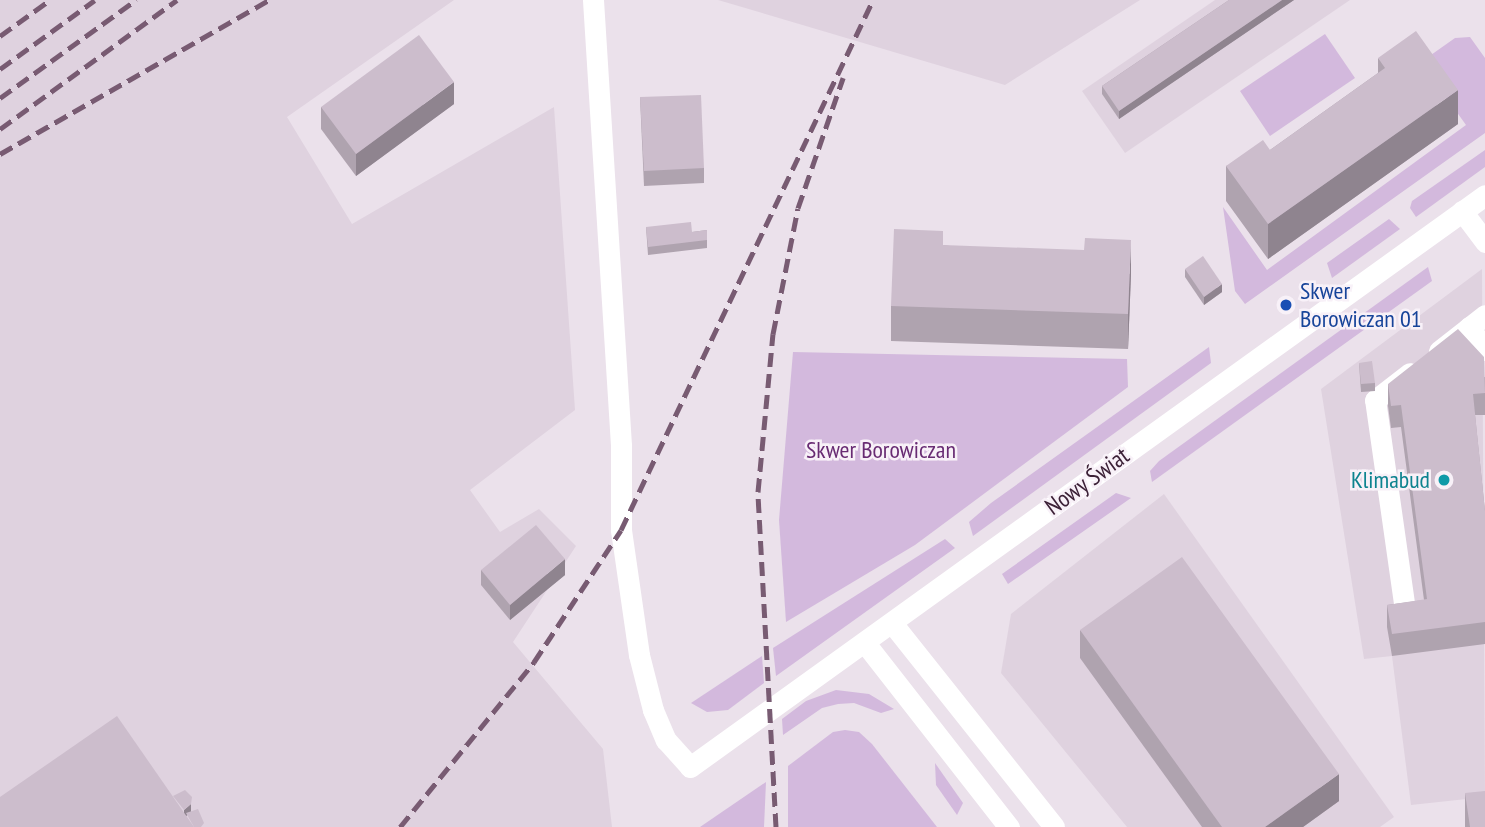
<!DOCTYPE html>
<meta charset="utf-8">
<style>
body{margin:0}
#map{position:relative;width:1485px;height:827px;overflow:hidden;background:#ebe1eb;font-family:"PT Sans Narrow",sans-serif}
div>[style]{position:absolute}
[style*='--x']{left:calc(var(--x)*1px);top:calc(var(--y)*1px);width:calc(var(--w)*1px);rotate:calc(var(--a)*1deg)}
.built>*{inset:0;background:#dfd2df}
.green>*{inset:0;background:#d3b9dd}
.minor>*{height:21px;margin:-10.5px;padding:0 10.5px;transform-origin:10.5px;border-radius:10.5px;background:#fff}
.rail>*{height:5px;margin-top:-2.5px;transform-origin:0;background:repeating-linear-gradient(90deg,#785b72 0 14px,transparent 0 21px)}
.wall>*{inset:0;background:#afa3af}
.shaded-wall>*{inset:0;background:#8f848f}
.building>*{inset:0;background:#ccbdcc}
.dots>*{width:19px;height:19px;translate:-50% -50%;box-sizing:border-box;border:4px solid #f8f1f8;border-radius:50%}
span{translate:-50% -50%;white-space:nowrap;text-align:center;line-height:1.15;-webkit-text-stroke:5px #f8f1f8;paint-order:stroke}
.transit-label{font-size:24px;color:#164399}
.left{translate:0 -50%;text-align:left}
.park-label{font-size:24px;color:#682b73}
.culture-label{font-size:24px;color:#0d838f}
.right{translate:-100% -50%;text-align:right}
.street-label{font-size:24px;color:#3c2137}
</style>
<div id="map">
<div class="built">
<div style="clip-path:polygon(0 0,454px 0,287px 117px,352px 224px,554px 107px,575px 410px,470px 490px,500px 532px,539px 509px,576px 546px,513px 642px,603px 749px,612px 827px,0 827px)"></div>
<div style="clip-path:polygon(718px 0,1140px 0,1005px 85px)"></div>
<div style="clip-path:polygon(1215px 0,1350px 0,1125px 153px,1082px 91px)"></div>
<div style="clip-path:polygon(1482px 269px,1485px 797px,1411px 805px,1392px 656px,1364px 659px,1321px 389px)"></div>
<div style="clip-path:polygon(1164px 494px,1394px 817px,1380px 827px,1127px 827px,1001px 673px,1011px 614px)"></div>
</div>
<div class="green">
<div style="clip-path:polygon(1325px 34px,1355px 78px,1270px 136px,1240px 91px)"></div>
<div style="clip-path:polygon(1470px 37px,1485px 58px,1485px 133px,1245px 304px,1235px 291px,1223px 207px,1267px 270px,1466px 125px,1421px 62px,1455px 38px)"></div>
<div style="clip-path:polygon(1485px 150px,1485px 167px,1416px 217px,1410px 208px,1412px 201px)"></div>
<div style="clip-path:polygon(1389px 219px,1400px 229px,1332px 278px,1327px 263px)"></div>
<div style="clip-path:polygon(1428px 267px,1432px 281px,1152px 482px,1150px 471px,1159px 461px)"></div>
<div style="clip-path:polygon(1209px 347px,1211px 363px,973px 536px,969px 522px,991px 503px)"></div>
<div style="clip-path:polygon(793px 352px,1127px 359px,1128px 387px,915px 545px,786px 622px,779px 520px)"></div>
<div style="clip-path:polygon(1116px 493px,1131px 498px,1008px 584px,1002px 574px)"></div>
<div style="clip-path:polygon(945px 539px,955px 548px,776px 676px,773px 648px)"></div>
<div style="clip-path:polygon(762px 656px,764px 683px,728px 710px,707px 712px,691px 703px)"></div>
<div style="clip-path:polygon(836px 690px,869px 694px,894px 709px,881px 713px,854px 703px,838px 704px,822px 708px,783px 735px,782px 719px,806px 701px)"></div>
<div style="clip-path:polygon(845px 730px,859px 732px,872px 744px,937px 827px,788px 827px,788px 766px,833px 732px)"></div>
<div style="clip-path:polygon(935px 763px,963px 803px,957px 815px,936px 785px)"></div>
<div style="clip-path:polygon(766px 782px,764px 827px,700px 827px)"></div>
</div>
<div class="minor">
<div style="--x:593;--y:0;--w:446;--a:86.4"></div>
<div style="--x:621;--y:445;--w:85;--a:90"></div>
<div style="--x:621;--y:530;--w:126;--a:81.8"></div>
<div style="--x:639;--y:655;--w:57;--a:75.7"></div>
<div style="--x:653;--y:710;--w:33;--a:67"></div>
<div style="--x:666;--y:740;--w:36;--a:48"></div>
<div style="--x:690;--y:767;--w:979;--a:-35.73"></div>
<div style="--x:1462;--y:211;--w:39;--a:53"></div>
<div style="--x:1469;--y:327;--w:28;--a:55"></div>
<div style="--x:1439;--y:351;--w:58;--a:-38"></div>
<div style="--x:1406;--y:617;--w:219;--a:-98.1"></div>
<div style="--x:1375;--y:400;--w:44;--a:-37.6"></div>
<div style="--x:892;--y:623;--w:260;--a:51.5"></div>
<div style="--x:865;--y:643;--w:234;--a:52"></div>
</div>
<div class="rail">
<div style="--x:0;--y:36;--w:62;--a:-35.8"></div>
<div style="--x:0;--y:69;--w:117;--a:-36"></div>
<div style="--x:0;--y:98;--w:168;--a:-35.8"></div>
<div style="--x:0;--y:129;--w:219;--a:-36.1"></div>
<div style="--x:0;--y:154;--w:310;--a:-29.8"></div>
<div style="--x:400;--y:827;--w:213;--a:-50.9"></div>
<div style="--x:534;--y:662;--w:158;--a:-56.6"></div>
<div style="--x:621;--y:530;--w:587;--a:-64.57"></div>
<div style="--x:776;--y:827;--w:335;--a:-93.1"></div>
<div style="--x:758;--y:492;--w:159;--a:-84.6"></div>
<div style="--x:773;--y:334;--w:128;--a:-78.8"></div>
<div style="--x:798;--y:208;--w:138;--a:-70.9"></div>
</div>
<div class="wall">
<div style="clip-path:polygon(1229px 0,1294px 0,1119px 119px,1102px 94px,1102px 86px)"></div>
<div style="clip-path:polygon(1378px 58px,1458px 124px,1268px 259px,1226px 201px,1226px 166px,1270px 150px,1378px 73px)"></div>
<div style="clip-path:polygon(640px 97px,704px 168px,704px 183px,644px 186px)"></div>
<div style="clip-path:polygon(454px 104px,356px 176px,321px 129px,321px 107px)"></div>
<div style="clip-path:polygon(646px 227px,692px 232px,707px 230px,707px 248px,648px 255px)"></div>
<div style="clip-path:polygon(943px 245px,1131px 274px,1128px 349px,891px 341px,891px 306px)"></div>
<div style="clip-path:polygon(1185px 269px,1222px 292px,1204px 305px,1185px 277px)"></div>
<div style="clip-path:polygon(1359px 363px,1375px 383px,1375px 391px,1361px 392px)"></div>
<div style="clip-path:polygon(1485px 377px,1485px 415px,1475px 415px,1485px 511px,1485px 644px,1392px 656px,1387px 627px,1387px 605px,1424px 600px,1401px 427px,1391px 428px,1388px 406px,1388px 384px)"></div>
<div style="clip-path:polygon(481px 570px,565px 575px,510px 620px,481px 585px)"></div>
<div style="clip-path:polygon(1080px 630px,1339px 801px,1303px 827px,1202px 827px,1080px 658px)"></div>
<div style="clip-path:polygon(1465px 793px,1485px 827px,1465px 827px)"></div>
</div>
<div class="shaded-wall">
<div style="clip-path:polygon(1282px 0,1294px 0,1119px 119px,1119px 111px)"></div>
<div style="clip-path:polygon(454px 82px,454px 104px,356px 176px,356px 154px)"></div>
<div style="clip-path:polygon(1458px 90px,1458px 124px,1268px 259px,1268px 224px)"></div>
<div style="clip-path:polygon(1131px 240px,1131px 274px,1128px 349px,1128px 314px)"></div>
<div style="clip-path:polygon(1222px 284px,1222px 292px,1204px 305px,1204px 297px)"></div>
<div style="clip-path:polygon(565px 559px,565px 575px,510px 620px,510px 605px)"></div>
<div style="clip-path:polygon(1339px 774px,1339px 801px,1303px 827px,1265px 827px)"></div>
<div style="clip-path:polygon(191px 804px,191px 812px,184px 818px,184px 810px)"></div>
</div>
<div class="building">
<div style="clip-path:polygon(1229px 0,1282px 0,1119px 111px,1102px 86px)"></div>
<div style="clip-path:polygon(1416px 31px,1458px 90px,1268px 224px,1226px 166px,1263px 140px,1270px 150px,1385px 68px,1378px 58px)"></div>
<div style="clip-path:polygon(419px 35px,454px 82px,356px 154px,321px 107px)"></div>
<div style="clip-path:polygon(701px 95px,704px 168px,644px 171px,640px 97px)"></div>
<div style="clip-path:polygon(691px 222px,692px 232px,707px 230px,707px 240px,648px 247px,646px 227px)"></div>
<div style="clip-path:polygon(894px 229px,943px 231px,943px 245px,1084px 250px,1085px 238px,1131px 240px,1128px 314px,891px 306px)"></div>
<div style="clip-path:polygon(1203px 256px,1222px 284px,1204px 297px,1185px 269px)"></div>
<div style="clip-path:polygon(1458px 329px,1484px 357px,1485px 393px,1473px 394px,1485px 511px,1485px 622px,1392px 634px,1387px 605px,1427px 599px,1401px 405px,1391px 406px,1388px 384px)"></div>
<div style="clip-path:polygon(1372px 361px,1375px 383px,1361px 384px,1359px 363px)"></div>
<div style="clip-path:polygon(536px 525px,565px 559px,510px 605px,481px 570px)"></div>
<div style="clip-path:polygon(1182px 557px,1339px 774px,1265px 827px,1222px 827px,1080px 630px)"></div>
<div style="clip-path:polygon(117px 716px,194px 827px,0 827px,0 797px)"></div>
<div style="clip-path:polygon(185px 790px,192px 797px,191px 804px,184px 810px,173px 796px)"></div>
<div style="clip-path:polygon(1485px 791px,1485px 827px,1470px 827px,1465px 793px)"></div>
<div style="clip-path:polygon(198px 809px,204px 823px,201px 827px,194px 827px,186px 813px)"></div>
</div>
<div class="dots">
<div style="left:1286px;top:305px;background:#1a4fb4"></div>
<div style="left:1444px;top:480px;background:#0f9aa8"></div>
</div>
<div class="transit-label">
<span class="left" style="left:1300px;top:305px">Skwer<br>Borowiczan 01</span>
</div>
<div class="park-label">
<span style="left:881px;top:450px">Skwer Borowiczan</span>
</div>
<div class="culture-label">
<span class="right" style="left:1430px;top:480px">Klimabud</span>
</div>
<div class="street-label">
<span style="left:1087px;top:481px;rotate:-36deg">Nowy Świat</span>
</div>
</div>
